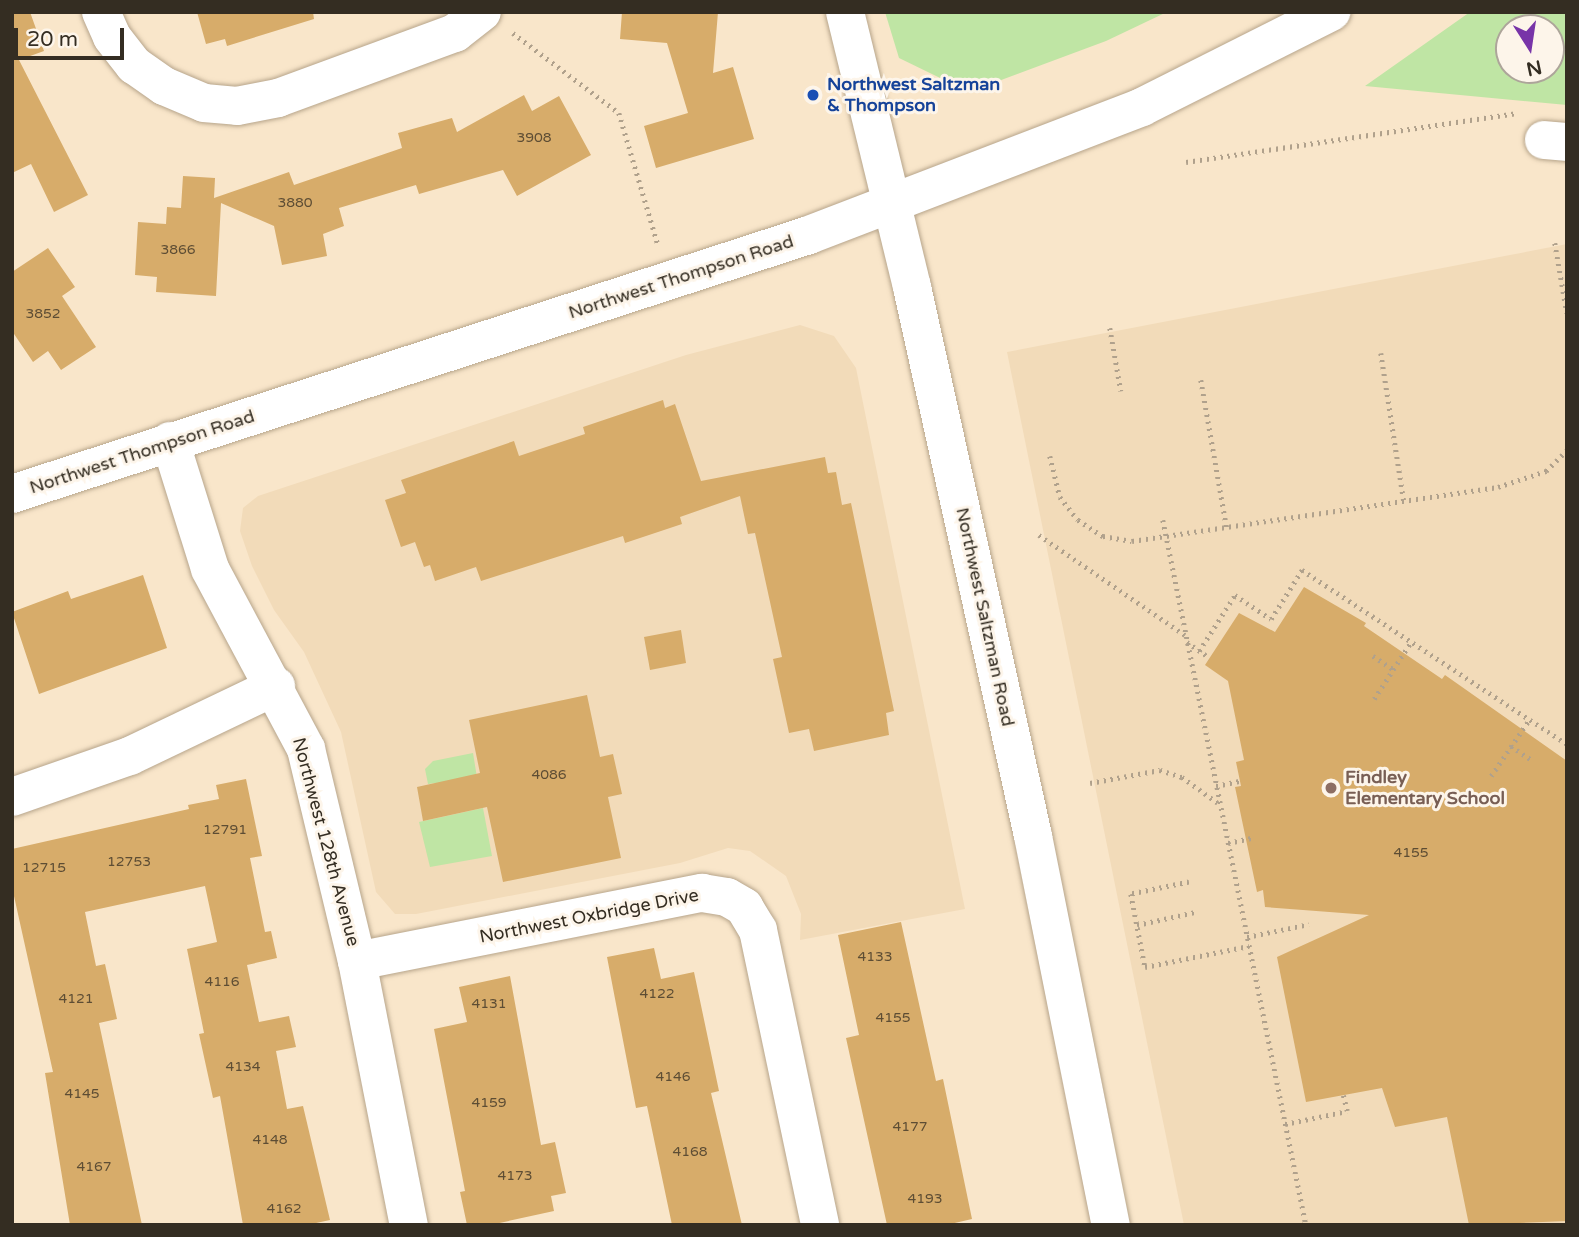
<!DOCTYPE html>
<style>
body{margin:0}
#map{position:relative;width:1579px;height:1237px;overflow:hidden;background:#f9e6ca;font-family:"Varela Round",sans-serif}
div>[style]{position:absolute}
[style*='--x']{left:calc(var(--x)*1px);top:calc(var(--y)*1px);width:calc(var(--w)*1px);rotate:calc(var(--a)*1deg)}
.built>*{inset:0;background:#f2dbb9}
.green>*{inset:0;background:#bfe5a4}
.building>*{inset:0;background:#d7ac6a}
.path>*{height:4.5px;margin-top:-2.25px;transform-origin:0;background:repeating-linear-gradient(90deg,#b0a18c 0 2px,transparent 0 7px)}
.roads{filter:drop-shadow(0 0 2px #b7a58b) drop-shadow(0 0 2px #b7a58b)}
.minor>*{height:38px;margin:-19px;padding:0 19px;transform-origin:19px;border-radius:19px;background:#fff}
.major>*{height:38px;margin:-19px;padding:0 19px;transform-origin:19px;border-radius:19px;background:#fff}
.dots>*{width:19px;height:19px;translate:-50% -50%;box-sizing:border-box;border:4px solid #fdf5ea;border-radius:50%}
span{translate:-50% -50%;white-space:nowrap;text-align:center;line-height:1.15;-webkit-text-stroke:6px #fdf5ea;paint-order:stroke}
.number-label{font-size:14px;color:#5d4d34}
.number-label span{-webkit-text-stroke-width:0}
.transit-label{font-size:18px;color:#164399;font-weight:700}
.left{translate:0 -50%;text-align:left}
.street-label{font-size:18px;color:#342d22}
.education-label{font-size:18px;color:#785e54;font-weight:700}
.frame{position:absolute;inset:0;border:14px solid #342d22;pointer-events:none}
.north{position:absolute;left:1495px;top:14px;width:70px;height:70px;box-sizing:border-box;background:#fdf5ea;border:2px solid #ada59a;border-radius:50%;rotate:168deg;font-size:19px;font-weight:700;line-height:28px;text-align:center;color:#342d22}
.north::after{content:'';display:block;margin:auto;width:24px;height:32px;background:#7834a8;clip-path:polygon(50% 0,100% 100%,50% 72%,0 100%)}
.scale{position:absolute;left:14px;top:28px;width:110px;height:32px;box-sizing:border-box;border:4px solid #342d22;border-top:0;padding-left:9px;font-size:21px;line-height:24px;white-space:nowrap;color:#342d22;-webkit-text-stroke:5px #fdf5ea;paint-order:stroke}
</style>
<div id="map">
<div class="built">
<div style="clip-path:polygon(1567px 244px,1567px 1225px,1184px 1225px,1007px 352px)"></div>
<div style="clip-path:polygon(800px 325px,834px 336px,856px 368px,965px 909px,800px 940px,801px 914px,786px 876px,750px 851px,728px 848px,680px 863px,416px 914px,395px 914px,376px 892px,341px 732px,304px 652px,274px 610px,252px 566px,240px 531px,243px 508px,258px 496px,686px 355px)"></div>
</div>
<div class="green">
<div style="clip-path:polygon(885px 12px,1167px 12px,1106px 41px,969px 92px,899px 58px)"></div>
<div style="clip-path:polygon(evenodd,1470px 12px,1567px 12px,1567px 105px,1365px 86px,1470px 12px,1509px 28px,1551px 28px,1551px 70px,1509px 70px,1509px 28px)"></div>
<div style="clip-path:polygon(473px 753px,479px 790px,438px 799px,435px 783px,428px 784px,425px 769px,433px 761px)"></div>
<div style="clip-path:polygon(483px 808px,492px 856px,430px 867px,419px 822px)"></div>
</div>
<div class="building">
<div style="clip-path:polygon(12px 12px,30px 12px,44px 51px,19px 60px,88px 195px,54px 212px,31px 164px,12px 173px)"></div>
<div style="clip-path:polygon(197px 12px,313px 12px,314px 19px,227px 46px,225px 39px,206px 44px)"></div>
<div style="clip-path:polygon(622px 12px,718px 12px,713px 73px,733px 67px,754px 139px,656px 168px,644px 126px,688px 113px,667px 43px,620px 39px)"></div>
<div style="clip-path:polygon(524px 95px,532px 111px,559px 96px,591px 155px,517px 196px,503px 170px,419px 194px,416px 185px,339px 208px,344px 226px,323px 234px,327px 256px,282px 265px,274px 226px,221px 203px,216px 296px,156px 292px,157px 277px,135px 275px,138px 222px,166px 224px,167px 207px,181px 208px,183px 176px,215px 178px,214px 198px,289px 172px,294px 185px,402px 148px,398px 133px,452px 118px,457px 132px)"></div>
<div style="clip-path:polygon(48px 248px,75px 287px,62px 296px,96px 347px,61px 370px,48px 351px,33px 362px,12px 331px,12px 272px)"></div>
<div style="clip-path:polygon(663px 400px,665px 408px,675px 404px,701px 481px,825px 457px,828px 473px,836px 472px,842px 505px,851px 503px,894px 711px,886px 713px,889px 735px,814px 751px,809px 729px,789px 733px,773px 659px,782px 657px,755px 533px,748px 534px,740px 496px,680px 517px,682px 524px,625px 543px,623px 536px,481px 581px,476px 567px,435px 581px,430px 565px,424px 567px,415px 542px,401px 547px,385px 500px,406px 493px,401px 480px,514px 441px,519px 456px,585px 434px,583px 427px)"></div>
<div style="clip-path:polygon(143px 575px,167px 648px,39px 694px,12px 612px,68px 591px,71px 599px)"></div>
<div style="clip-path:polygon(1304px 587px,1366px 623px,1364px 626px,1442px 679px,1445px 675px,1567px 761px,1567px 1221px,1469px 1225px,1447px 1117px,1395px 1127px,1382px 1088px,1306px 1102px,1277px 957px,1369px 915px,1265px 907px,1263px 890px,1257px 892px,1235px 787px,1241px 786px,1236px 762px,1244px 760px,1228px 681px,1205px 665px,1239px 613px,1275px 632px)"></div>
<div style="clip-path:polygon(681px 630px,686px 663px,650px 670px,644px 637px)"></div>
<div style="clip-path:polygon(587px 695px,600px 757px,613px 754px,622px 794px,608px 797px,621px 858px,503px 882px,487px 807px,423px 821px,417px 787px,480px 773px,469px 720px)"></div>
<div style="clip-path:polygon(246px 779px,262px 856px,250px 858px,265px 932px,271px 931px,277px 958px,247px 965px,259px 1022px,289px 1016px,296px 1047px,276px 1051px,287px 1109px,303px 1106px,330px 1220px,307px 1225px,243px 1225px,220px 1096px,213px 1098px,199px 1034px,204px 1033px,187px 949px,217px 942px,205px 886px,85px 912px,96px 966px,105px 964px,117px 1019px,99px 1023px,142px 1225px,70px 1225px,45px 1073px,53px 1072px,12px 887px,12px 849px,189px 809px,188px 805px,219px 799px,216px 785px)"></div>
<div style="clip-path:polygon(901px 922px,936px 1081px,943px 1079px,972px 1219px,946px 1225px,887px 1225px,846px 1038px,859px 1035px,838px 935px)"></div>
<div style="clip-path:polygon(654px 948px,661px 979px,694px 972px,719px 1091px,711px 1093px,742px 1225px,672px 1225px,647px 1106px,636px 1108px,607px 957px)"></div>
<div style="clip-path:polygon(510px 976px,541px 1145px,555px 1142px,566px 1193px,551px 1196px,554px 1211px,490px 1225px,467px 1225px,460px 1192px,465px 1191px,434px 1029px,467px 1022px,459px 987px)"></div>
</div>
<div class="path">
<div style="--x:513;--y:33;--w:133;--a:37"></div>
<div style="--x:619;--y:113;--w:138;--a:73.5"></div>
<div style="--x:1186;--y:162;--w:335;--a:-8.4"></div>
<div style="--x:1555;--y:243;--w:71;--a:80.3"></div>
<div style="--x:1110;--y:328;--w:64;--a:80.1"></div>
<div style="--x:1381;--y:353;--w:151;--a:81.2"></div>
<div style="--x:1201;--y:380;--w:151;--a:80.1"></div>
<div style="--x:1050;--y:456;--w:42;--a:76.3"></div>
<div style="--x:1060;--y:497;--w:29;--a:52"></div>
<div style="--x:1078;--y:520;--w:30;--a:33"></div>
<div style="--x:1103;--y:536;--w:29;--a:10"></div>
<div style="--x:1132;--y:541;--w:370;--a:-8.4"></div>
<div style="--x:1498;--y:487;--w:51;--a:-18.4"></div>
<div style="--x:1546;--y:471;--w:30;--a:-45"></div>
<div style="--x:1163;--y:520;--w:719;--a:78.53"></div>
<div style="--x:1039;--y:535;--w:177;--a:34.4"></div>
<div style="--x:1187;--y:642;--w:28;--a:35"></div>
<div style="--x:1199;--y:651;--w:67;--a:-57.3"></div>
<div style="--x:1235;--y:595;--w:43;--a:33.7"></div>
<div style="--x:1271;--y:619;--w:58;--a:-57.7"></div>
<div style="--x:1302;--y:570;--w:317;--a:33.3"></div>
<div style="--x:1373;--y:656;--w:24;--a:33"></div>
<div style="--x:1374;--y:699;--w:68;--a:-57"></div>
<div style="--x:1511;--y:746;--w:23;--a:34"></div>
<div style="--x:1491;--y:776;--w:68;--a:-55.8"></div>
<div style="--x:1090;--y:783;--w:71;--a:-10.5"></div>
<div style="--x:1160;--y:770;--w:23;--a:18"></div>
<div style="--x:1182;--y:777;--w:44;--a:35.8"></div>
<div style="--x:1216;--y:786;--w:25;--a:-12"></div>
<div style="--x:1228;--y:843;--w:25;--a:-12"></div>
<div style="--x:1189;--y:882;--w:59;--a:168.3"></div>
<div style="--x:1131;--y:894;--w:74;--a:79.1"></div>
<div style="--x:1145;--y:967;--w:106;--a:-11.4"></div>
<div style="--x:1137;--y:925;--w:59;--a:-12.6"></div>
<div style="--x:1247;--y:937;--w:63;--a:-11.8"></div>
<div style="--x:1285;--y:1124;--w:63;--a:-11.8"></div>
<div style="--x:1347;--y:1111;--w:16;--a:-104"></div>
</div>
<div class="roads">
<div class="minor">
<div style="--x:101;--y:12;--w:27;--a:66"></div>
<div style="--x:112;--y:37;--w:36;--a:52"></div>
<div style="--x:134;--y:65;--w:37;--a:35"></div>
<div style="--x:164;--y:86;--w:43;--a:23"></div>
<div style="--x:204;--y:103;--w:33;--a:5"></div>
<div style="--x:237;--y:106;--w:42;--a:-11"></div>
<div style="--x:278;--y:98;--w:189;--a:-20.2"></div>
<div style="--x:455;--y:33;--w:34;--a:-38"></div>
<div style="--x:1544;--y:140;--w:23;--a:5"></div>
<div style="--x:170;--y:441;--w:134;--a:72.6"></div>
<div style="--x:210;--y:569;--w:204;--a:61.9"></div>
<div style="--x:306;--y:749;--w:218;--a:76.5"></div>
<div style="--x:357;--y:961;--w:269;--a:78.9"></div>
<div style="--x:12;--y:494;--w:838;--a:-18"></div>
<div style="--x:809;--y:235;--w:357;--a:-21"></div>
<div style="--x:1142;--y:107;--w:212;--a:-26.7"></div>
<div style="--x:12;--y:797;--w:125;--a:-19.2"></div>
<div style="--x:130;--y:756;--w:162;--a:-25.6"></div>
<div style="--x:357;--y:961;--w:352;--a:-11.2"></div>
<div style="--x:702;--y:893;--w:25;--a:9"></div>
<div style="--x:727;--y:897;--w:20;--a:30"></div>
<div style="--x:744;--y:907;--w:27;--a:59"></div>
<div style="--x:758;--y:930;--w:301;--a:78.1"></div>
</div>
<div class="major">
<div style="--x:845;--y:12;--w:283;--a:76.3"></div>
<div style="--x:912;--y:287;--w:562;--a:77.57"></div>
<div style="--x:1033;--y:836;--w:397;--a:78.7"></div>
</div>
</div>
<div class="dots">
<div style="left:813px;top:95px;background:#1a4fb4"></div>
<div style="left:1331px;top:788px;background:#8d6e63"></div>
</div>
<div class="number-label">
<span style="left:534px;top:138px">3908</span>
<span style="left:295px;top:203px">3880</span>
<span style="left:178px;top:250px">3866</span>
<span style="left:43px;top:314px">3852</span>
<span style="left:549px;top:775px">4086</span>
<span style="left:225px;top:830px">12791</span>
<span style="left:1411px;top:853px">4155</span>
<span style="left:129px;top:862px">12753</span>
<span style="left:44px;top:868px">12715</span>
<span style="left:875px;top:957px">4133</span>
<span style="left:222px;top:982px">4116</span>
<span style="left:657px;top:994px">4122</span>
<span style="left:76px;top:999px">4121</span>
<span style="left:489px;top:1004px">4131</span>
<span style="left:893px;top:1018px">4155</span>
<span style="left:243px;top:1067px">4134</span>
<span style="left:673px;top:1077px">4146</span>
<span style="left:82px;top:1094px">4145</span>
<span style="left:489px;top:1103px">4159</span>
<span style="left:910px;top:1127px">4177</span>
<span style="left:270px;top:1140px">4148</span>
<span style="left:690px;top:1152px">4168</span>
<span style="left:94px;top:1167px">4167</span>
<span style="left:515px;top:1176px">4173</span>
<span style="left:925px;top:1199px">4193</span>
<span style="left:284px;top:1209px">4162</span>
</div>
<div class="transit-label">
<span class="left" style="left:827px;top:95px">Northwest Saltzman<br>&amp; Thompson</span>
</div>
<div class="street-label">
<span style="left:681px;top:277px;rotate:-18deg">Northwest Thompson Road</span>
<span style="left:142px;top:452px;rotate:-18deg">Northwest Thompson Road</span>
<span style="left:985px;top:617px;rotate:78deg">Northwest Saltzman Road</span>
<span style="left:326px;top:842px;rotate:75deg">Northwest 128th Avenue</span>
<span style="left:589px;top:916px;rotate:-11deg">Northwest Oxbridge Drive</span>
</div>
<div class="education-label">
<span class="left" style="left:1345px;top:788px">Findley<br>Elementary School</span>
</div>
<div class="frame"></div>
<div class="north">N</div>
<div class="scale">20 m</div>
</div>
